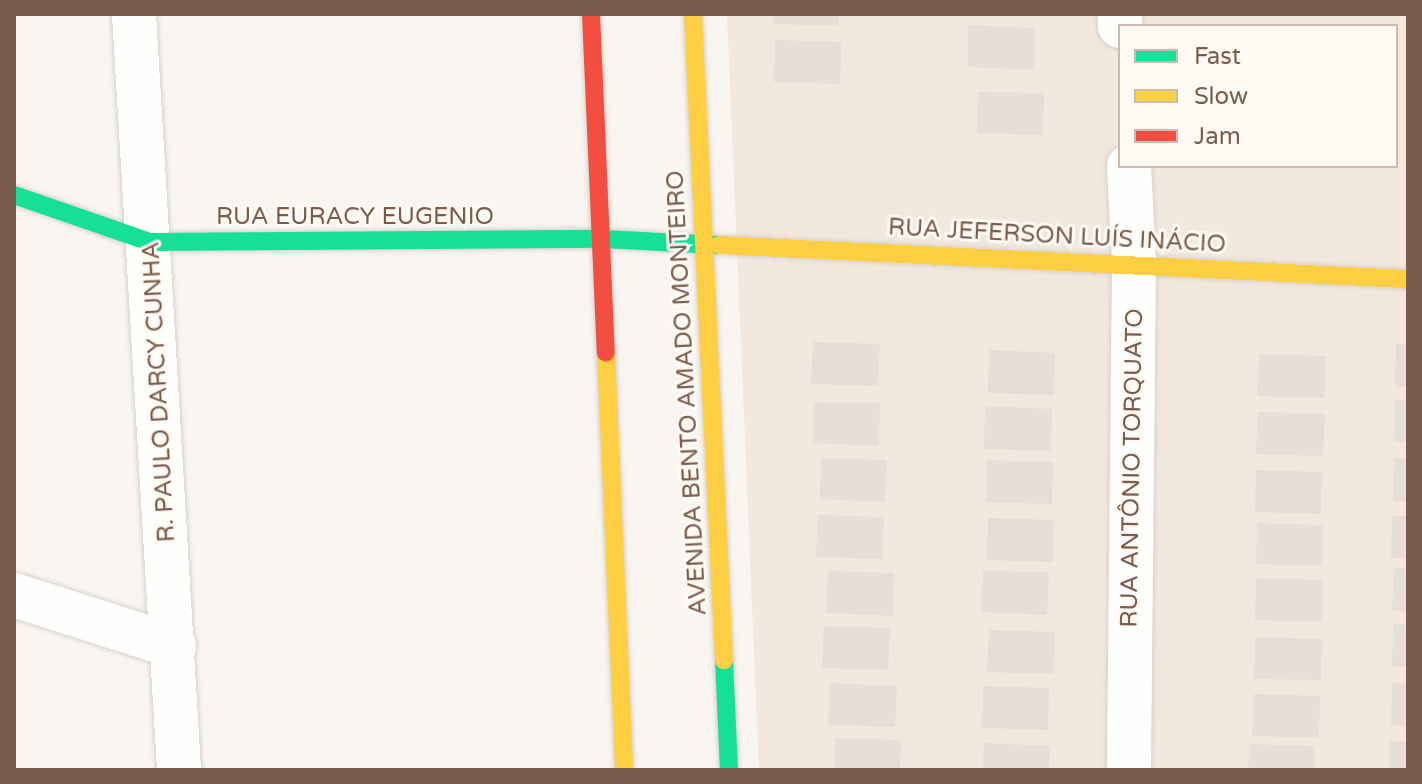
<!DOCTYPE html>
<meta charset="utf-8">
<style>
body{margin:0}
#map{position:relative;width:1422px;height:784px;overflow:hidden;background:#f9f5f0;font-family:"Varela Round",sans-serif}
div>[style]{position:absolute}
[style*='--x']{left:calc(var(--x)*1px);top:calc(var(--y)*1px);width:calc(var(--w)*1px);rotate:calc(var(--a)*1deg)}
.residential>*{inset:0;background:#f2e8de}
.building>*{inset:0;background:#e6ded7}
.roads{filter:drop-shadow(0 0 2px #d7d1cb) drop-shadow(0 0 2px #d7d1cb)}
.street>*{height:44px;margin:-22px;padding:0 22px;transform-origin:22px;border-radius:22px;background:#fefefd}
.fast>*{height:18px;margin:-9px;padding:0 9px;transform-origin:9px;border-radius:9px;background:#16e098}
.slow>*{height:18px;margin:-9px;padding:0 9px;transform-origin:9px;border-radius:9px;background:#ffcf43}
.jam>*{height:18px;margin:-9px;padding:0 9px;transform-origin:9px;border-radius:9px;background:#f24e42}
span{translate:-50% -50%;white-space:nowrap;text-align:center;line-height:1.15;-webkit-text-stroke:6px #fffaf3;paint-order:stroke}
.street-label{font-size:24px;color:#7a5c4d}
.frame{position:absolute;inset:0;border:16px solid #7a5c4d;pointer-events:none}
.legend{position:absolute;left:1118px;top:24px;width:280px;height:144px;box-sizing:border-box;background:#fffaf3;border:2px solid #cabbb1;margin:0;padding:10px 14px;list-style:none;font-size:24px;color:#7a5c4d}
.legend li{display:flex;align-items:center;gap:16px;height:40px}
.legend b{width:40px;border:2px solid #cabbb1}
</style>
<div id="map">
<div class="residential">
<div style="clip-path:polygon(evenodd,727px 14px,1408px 14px,1408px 770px,759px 770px,727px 14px,1120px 26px,1396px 26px,1396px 166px,1120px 166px,1120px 26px)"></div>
</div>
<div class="building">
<div style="clip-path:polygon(773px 14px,839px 14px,839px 26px,773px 24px)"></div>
<div style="clip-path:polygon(968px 25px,1035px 28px,1034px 70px,968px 67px)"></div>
<div style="clip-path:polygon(775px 40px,842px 42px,840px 84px,774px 82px)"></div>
<div style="clip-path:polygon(978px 92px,1044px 93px,1043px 135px,977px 133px)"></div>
<div style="clip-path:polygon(813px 342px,880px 344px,878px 386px,811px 384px)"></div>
<div style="clip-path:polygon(1396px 344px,1408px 344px,1408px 387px,1395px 387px)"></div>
<div style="clip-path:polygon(989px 350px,1055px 353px,1054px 395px,988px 393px)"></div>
<div style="clip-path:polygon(1259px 354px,1326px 356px,1324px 398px,1257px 396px)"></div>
<div style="clip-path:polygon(1395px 400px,1408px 400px,1408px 442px,1394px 442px)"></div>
<div style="clip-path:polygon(814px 402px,880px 403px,879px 446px,813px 443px)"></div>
<div style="clip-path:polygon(985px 406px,1052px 409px,1051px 451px,984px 449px)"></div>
<div style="clip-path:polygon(1258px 412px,1325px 414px,1323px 456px,1256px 454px)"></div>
<div style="clip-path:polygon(821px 458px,887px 460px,885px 502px,820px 499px)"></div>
<div style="clip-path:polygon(1394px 458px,1408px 459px,1408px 501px,1393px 501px)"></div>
<div style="clip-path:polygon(987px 460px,1053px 462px,1052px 504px,986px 502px)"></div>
<div style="clip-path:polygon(1256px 470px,1322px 472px,1321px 514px,1255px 512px)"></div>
<div style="clip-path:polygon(818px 515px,884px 517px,882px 559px,816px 557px)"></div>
<div style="clip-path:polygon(1392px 516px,1408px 516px,1408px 558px,1391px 558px)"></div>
<div style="clip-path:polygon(988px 518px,1054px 520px,1053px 562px,987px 560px)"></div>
<div style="clip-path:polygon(1257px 523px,1323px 525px,1322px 566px,1256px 564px)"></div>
<div style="clip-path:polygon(1394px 568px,1408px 569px,1408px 612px,1392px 611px)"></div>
<div style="clip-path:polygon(828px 571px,894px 573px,893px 616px,826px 613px)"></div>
<div style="clip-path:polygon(983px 571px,1049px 572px,1047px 615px,981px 612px)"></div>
<div style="clip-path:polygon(1256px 578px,1323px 580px,1322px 622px,1255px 620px)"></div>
<div style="clip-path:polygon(1393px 624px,1408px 625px,1408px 667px,1392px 667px)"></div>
<div style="clip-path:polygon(824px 626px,890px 628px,888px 670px,822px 668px)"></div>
<div style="clip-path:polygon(989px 630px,1055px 632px,1054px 674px,987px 672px)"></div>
<div style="clip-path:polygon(1255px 637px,1322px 639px,1321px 680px,1254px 679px)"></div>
<div style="clip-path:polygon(830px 683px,897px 686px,895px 727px,828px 725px)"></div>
<div style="clip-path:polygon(1392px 683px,1408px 684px,1408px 726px,1391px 725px)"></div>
<div style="clip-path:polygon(983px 686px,1049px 688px,1048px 730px,982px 728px)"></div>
<div style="clip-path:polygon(1254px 694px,1320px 696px,1319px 738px,1252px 736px)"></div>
<div style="clip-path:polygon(835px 738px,901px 740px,900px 770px,834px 770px)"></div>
<div style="clip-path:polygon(1390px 741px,1408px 741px,1408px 770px,1389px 770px)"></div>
<div style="clip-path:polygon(984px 743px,1050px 746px,1049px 770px,983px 770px)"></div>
<div style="clip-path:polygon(1249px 744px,1314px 746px,1314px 770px,1248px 770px)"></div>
</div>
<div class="roads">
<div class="street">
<div style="--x:134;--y:14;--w:757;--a:86.59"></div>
<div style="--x:1120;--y:14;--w:12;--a:90"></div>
<div style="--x:1129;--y:166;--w:97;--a:87"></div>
<div style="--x:1134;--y:263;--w:507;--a:90.57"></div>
<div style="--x:14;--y:595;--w:168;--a:17.7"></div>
</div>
<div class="fast">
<div style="--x:14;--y:195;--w:144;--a:19.1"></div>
<div style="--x:150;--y:242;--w:453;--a:-0.4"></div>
<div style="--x:603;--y:239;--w:116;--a:3"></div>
<div style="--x:724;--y:660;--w:110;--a:87.4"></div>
</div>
<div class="slow">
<div style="--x:693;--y:14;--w:647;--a:87.25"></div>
<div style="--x:719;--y:245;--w:690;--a:2.83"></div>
<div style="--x:606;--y:353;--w:417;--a:87.5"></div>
</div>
<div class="jam">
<div style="--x:591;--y:14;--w:339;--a:87.5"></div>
</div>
</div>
<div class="street-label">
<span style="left:355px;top:217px">RUA EURACY EUGENIO</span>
<span style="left:1057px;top:236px;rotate:3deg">RUA JEFERSON LUÍS INÁCIO</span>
<span style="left:159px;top:392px;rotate:-93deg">R. PAULO DARCY CUNHA</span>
<span style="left:687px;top:393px;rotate:-93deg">AVENIDA BENTO AMADO MONTEIRO</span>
<span style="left:1132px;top:468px;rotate:-89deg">RUA ANTÔNIO TORQUATO</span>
</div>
<div class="frame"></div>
<ul class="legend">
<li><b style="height:10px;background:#16e098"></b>Fast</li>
<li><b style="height:10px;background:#ffcf43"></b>Slow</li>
<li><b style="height:10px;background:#f24e42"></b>Jam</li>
</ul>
</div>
